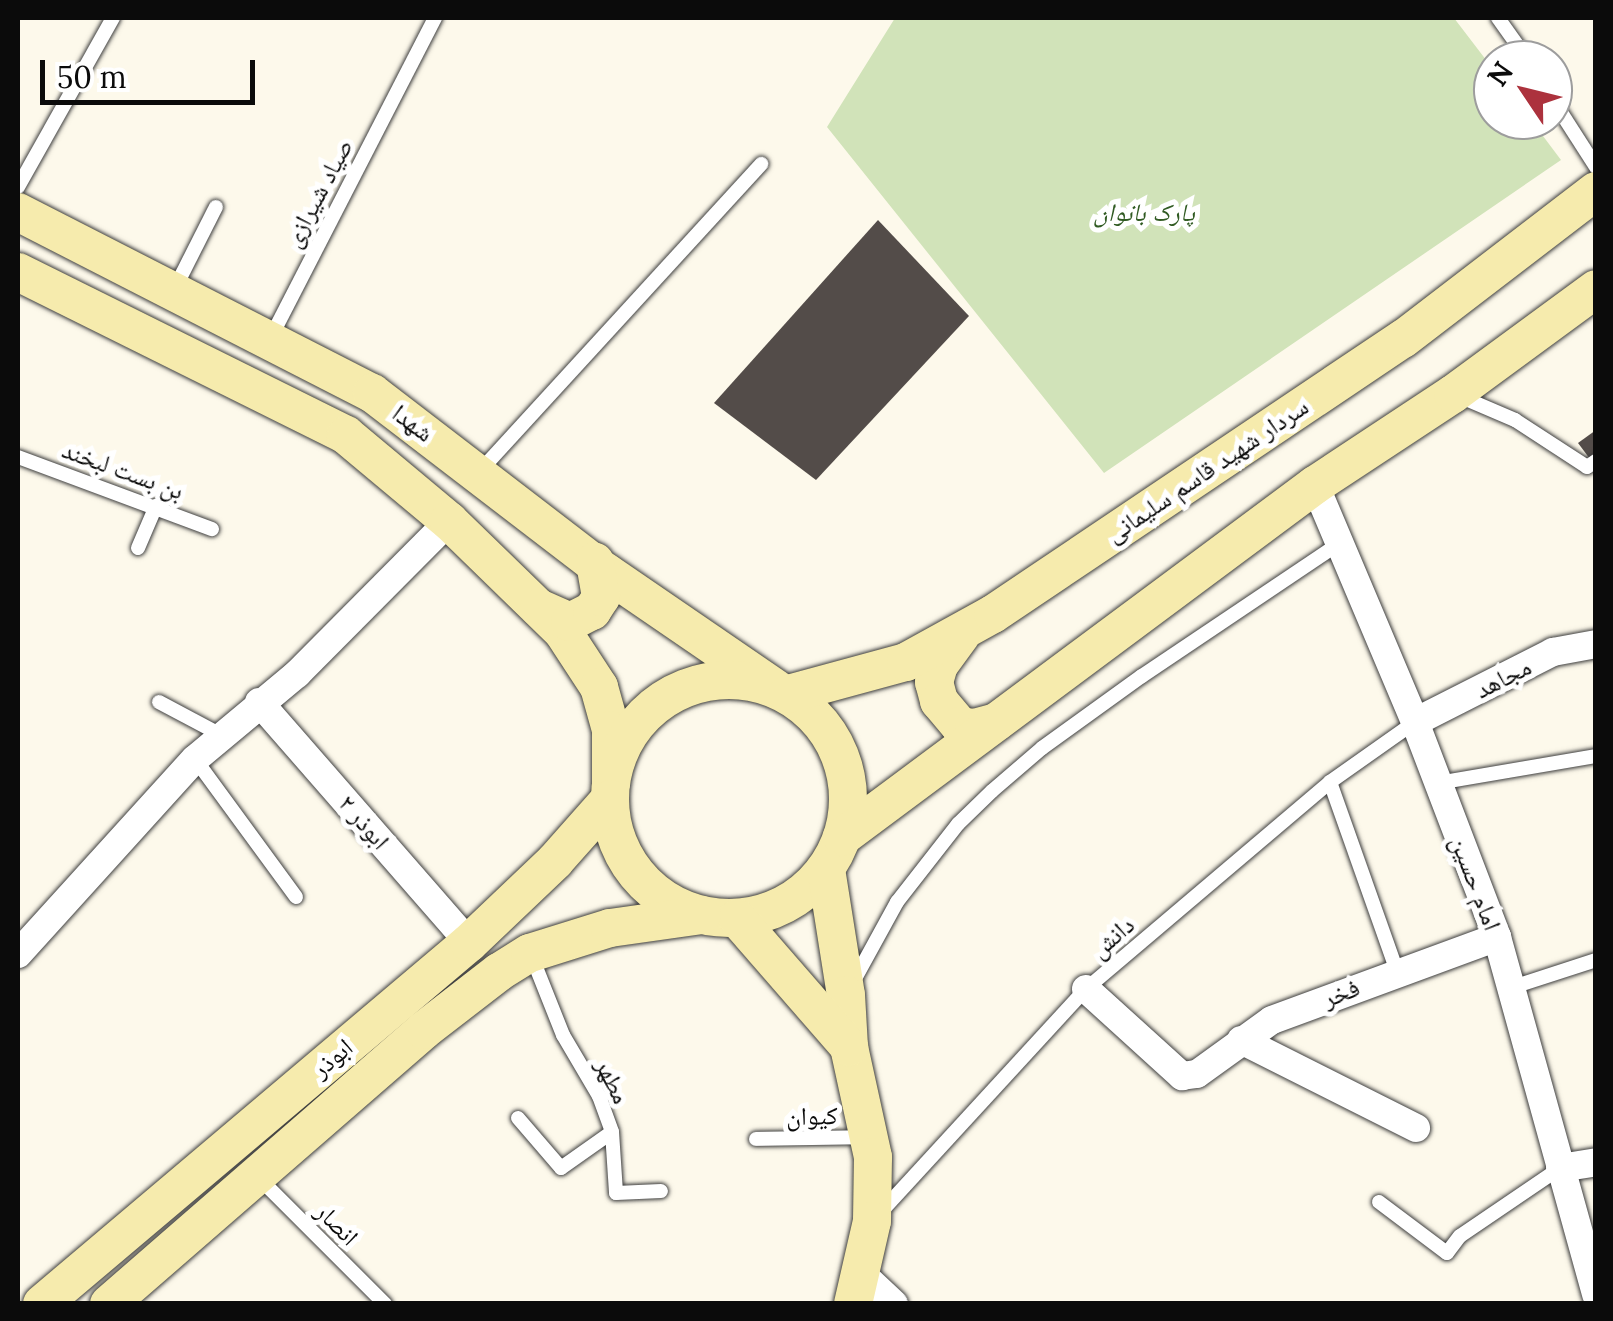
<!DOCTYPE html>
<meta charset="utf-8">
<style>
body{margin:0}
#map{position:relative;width:1613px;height:1321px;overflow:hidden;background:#fdf9eb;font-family:Lora,"Noto Naskh Arabic",serif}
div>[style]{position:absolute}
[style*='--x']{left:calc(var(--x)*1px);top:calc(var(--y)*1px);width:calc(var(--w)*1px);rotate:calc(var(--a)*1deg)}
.green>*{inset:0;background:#d1e3b9}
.building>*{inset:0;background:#534c49}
.roads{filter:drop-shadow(0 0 2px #3e3e3e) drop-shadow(0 0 2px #3e3e3e)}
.lane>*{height:14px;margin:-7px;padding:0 7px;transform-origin:7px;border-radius:7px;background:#fff}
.street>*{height:28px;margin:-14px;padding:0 14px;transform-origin:14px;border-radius:14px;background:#fff}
.secondary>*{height:38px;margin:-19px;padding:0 19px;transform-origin:19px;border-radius:19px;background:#f6ebad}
.secondary>.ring{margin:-19px;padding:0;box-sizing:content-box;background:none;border:38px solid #f6ebad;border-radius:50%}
span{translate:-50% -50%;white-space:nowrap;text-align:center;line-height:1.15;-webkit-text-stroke:10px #fff;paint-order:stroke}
.street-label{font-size:25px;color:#0b0b0b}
.park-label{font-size:25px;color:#315b23;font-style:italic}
.frame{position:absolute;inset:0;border:20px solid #0b0b0b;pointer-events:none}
.north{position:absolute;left:1473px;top:40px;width:100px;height:100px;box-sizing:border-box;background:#fff;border:2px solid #9d9d9d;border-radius:50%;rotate:305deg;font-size:28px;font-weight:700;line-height:40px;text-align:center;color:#0b0b0b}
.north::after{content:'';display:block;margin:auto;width:35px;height:45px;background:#ac323d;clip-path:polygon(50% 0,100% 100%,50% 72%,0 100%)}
.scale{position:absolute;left:40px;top:60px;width:215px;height:45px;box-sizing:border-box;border:5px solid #0b0b0b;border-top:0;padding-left:12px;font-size:30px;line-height:35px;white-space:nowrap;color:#0b0b0b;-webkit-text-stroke:8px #fff;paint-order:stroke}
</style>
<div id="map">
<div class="green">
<div style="clip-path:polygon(895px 18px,1454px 18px,1493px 69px,1493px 120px,1531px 120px,1561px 160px,1104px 473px,827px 127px)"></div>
</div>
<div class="building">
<div style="clip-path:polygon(878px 220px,969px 316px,816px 480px,714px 403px)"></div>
<div style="clip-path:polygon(1596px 430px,1596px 467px,1578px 443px)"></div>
</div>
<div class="roads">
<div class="lane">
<div style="--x:1498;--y:18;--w:52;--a:54.5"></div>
<div style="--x:1553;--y:100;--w:80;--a:57.3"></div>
<div style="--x:18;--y:187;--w:194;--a:-60.7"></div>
<div style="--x:174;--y:290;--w:93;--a:-63.2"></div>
<div style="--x:271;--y:337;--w:359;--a:-62.8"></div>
<div style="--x:1459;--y:396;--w:61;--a:23.2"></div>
<div style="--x:1515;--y:420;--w:86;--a:33.1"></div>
<div style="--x:1587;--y:467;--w:11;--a:-34"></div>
<div style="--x:18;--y:457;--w:207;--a:20.4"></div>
<div style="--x:479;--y:472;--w:418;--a:-47.5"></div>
<div style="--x:138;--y:548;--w:46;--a:-66.8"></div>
<div style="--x:159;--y:702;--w:70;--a:28"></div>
<div style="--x:195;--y:759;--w:171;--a:53.8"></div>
<div style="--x:1330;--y:782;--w:201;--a:70.5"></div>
<div style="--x:1438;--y:783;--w:160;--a:-9.7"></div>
<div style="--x:532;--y:957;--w:84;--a:68.3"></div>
<div style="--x:563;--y:1035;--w:71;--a:59.5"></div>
<div style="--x:599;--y:1096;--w:38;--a:70"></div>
<div style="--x:612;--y:1132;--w:61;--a:86.2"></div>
<div style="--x:616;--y:1193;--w:45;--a:-2.5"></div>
<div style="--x:851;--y:986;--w:96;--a:-61.3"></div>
<div style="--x:897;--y:902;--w:99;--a:-52"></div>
<div style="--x:958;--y:824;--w:47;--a:-44.1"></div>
<div style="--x:992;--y:791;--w:66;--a:-40.7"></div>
<div style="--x:1042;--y:748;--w:123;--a:-35.8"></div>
<div style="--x:1142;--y:676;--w:239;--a:-33.9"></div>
<div style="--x:1510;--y:988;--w:90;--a:-18"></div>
<div style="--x:518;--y:1118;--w:66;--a:49.3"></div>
<div style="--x:561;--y:1168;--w:62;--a:-35.2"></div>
<div style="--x:756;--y:1139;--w:113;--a:-1"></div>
<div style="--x:258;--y:1177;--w:180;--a:45"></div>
<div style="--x:1379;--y:1202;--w:85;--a:36.9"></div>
<div style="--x:1447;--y:1253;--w:21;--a:-53"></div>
<div style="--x:1460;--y:1236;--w:121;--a:-34.2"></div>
<div style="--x:879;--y:1214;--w:306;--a:-47.4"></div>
<div style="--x:1086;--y:989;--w:320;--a:-40.3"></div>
<div style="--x:1330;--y:782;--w:104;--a:-35.2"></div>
</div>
<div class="street">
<div style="--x:1315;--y:485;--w:257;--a:67.1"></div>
<div style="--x:1415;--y:722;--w:230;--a:69.1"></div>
<div style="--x:1497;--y:937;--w:371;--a:74.5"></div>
<div style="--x:259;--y:702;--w:320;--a:48.9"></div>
<div style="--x:1415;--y:722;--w:155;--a:-26.9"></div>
<div style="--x:1553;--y:652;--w:44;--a:-10.5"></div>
<div style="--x:18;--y:954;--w:263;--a:-47.8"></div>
<div style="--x:195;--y:759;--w:133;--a:-39.8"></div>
<div style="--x:297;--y:674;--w:216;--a:-45.2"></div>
<div style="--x:1086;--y:989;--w:130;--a:42.2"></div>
<div style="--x:1182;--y:1076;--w:15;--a:-8"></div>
<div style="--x:1197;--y:1074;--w:92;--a:-35.8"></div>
<div style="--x:1272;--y:1020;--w:240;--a:-20.2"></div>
<div style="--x:1241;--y:1040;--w:196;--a:26.7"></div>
<div style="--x:1560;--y:1168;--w:36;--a:-9"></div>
<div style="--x:861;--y:1273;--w:45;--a:43.2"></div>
</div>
<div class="secondary">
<div style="--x:18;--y:212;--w:398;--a:27.1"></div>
<div style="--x:372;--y:393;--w:296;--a:37.5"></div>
<div style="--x:607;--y:573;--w:204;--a:34.4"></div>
<div style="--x:18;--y:272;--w:366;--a:26.4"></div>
<div style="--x:346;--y:435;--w:134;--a:39.9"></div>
<div style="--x:449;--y:521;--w:159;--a:44.2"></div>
<div style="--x:563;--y:632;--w:66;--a:56.8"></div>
<div style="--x:599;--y:687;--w:45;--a:74.4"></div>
<div style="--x:611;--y:730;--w:53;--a:90"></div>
<div style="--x:539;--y:608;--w:34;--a:24"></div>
<div style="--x:570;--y:622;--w:25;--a:-27"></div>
<div style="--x:592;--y:611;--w:17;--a:-57"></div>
<div style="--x:601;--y:597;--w:36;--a:-100"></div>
<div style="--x:961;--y:635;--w:37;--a:126"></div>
<div style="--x:939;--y:665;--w:18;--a:106"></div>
<div style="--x:934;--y:682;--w:20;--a:75"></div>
<div style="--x:939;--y:701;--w:33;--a:50"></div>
<div style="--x:960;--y:726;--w:14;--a:8"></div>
<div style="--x:974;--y:728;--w:23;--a:-15"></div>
<div class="ring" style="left:610px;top:680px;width:200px;height:200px"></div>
<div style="--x:788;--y:694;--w:122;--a:-15.2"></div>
<div style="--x:906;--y:662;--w:99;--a:-28.9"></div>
<div style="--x:993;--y:614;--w:494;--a:-33.9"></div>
<div style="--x:1403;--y:339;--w:243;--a:-37.5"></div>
<div style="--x:842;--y:837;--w:590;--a:-36.66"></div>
<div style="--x:1315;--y:485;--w:165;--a:-33.4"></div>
<div style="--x:1453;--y:394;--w:177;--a:-36.3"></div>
<div style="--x:826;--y:869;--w:128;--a:81"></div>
<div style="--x:846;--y:995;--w:52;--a:86.7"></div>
<div style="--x:849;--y:1047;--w:113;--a:77.7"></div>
<div style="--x:873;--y:1157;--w:64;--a:90.9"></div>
<div style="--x:872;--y:1221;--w:85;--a:102.9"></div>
<div style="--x:737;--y:918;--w:171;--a:49"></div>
<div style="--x:42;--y:1304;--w:559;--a:-40.21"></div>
<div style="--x:469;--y:943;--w:119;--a:-43.6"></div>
<div style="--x:555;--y:861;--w:83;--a:-48.4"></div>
<div style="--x:109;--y:1304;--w:417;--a:-41"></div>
<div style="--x:424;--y:1030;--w:95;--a:-37.7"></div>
<div style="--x:499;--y:972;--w:36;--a:-32"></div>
<div style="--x:530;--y:953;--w:84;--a:-17.4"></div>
<div style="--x:610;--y:928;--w:93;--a:-8"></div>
</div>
</div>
<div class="street-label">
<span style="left:318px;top:193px;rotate:-62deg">صیاد شیرازی</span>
<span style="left:413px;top:423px;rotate:37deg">شهدا</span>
<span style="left:123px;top:470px;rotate:20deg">بن بست لبخند</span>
<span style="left:1207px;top:470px;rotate:-34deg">سردار شهید قاسم سلیمانی</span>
<span style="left:1503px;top:678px;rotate:-27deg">مجاهد</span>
<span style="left:364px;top:822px;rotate:49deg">ابوذر ۲</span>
<span style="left:1476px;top:883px;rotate:69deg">امام حسین</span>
<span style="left:1112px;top:937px;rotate:-41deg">دانش</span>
<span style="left:1341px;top:993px;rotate:-21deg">فخر</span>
<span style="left:332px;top:1058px;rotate:-40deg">ابوذر</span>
<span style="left:613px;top:1081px;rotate:64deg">مطهر</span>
<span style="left:812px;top:1116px;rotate:-1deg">کیوان</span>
<span style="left:337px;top:1224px;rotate:45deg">انصار</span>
</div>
<div class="park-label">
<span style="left:1144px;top:212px">پارک بانوان</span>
</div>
<div class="frame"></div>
<div class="north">N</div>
<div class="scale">50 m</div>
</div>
